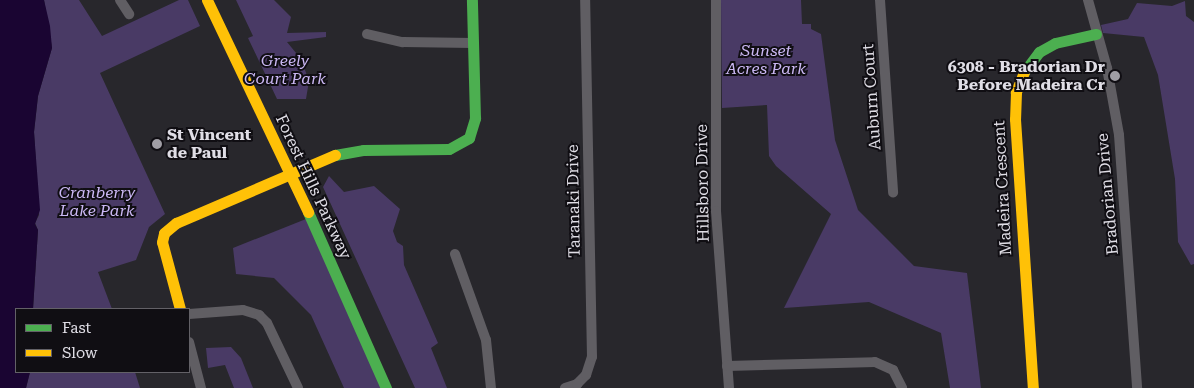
<!DOCTYPE html>
<style>
body{margin:0}
#map{position:relative;width:1194px;height:388px;overflow:hidden;background:#28272c;font-family:"Roboto Serif",serif}
div>[style]{position:absolute}
[style*='--x']{left:calc(var(--x)*1px);top:calc(var(--y)*1px);width:calc(var(--w)*1px);rotate:calc(var(--a)*1deg)}
.green>*{inset:0;background:#493a65}
.water>*{inset:0;background:#1a0532}
.street>*{height:10px;margin:-5px;padding:0 5px;transform-origin:5px;border-radius:5px;background:#605e63}
.fast>*{height:11px;margin:-5.5px;padding:0 5.5px;transform-origin:5.5px;border-radius:5.5px;background:#4caf50}
.slow>*{height:11px;margin:-5.5px;padding:0 5.5px;transform-origin:5.5px;border-radius:5.5px;background:#ffc107}
.dots>*{width:14px;height:14px;translate:-50% -50%;box-sizing:border-box;border:2px solid #100e13;border-radius:50%}
span{translate:-50% -50%;white-space:nowrap;text-align:center;line-height:1.15;-webkit-text-stroke:4px #100e13;paint-order:stroke}
.park-label{font-size:16px;color:#cbb8f4;font-style:italic}
.poi-label{font-size:16px;color:#e0dee6;font-weight:700}
.right{translate:-100% -50%;text-align:right}
.left{translate:0 -50%;text-align:left}
.street-label{font-size:16px;color:#e0dee6}
.legend{position:absolute;left:15px;top:308px;width:175px;height:65px;box-sizing:border-box;background:#100e13;border:1px solid #636167;margin:0;padding:6px 9px;list-style:none;font-size:15px;color:#e0dee6}
.legend li{display:flex;align-items:center;gap:10px;height:25px}
.legend b{width:25px;border:1px solid #636167}
</style>
<div id="map">
<div class="green">
<div style="clip-path:polygon(44px 0,79px 0,102px 36px,179px 0,188px 0,200px 26px,100px 73px,165px 214px,149px 227px,136px 260px,98px 272px,112px 309px,33px 309px,38px 230px,35px 223px,39px 215px,34px 132px,38px 96px,52px 48px)"></div>
<div style="clip-path:polygon(236px 0,274px 0,291px 17px,287px 33px,326px 32px,326px 37px,287px 42px,301px 59px,309px 81px,306px 99px,277px 99px,248px 38px,253px 36px)"></div>
<div style="clip-path:polygon(721px 0,801px 0,802px 24px,811px 24px,811px 29px,821px 34px,835px 140px,858px 210px,914px 266px,967px 273px,981px 388px,950px 388px,941px 333px,869px 302px,784px 308px,831px 214px,776px 166px,769px 156px,767px 105px,722px 108px)"></div>
<div style="clip-path:polygon(1185px 1px,1186px 16px,1194px 22px,1194px 264px,1191px 265px,1178px 242px,1175px 179px,1158px 75px,1144px 37px,1103px 33px,1101px 25px,1128px 19px,1137px 3px,1172px 6px)"></div>
<div style="clip-path:polygon(329px 176px,344px 192px,374px 186px,400px 209px,393px 231px,397px 242px,403px 246px,404px 265px,438px 343px,431px 348px,447px 388px,415px 388px,323px 187px)"></div>
<div style="clip-path:polygon(306px 219px,383px 388px,344px 388px,311px 315px,274px 278px,236px 274px,233px 248px)"></div>
<div style="clip-path:polygon(231px 347px,241px 358px,253px 388px,234px 388px,225px 365px,208px 368px,206px 348px)"></div>
<div style="clip-path:polygon(30px 372px,135px 372px,140px 388px,26px 388px)"></div>
</div>
<div class="water">
<div style="clip-path:polygon(0 0,44px 0,50px 26px,52px 48px,38px 96px,34px 132px,40px 210px,35px 224px,38px 230px,33px 309px,16px 309px,16px 372px,30px 372px,26px 388px,0 388px)"></div>
</div>
<div class="street">
<div style="--x:120;--y:0;--w:17;--a:57"></div>
<div style="--x:716;--y:0;--w:211;--a:90"></div>
<div style="--x:716;--y:211;--w:177;--a:85.8"></div>
<div style="--x:880;--y:0;--w:193;--a:86.1"></div>
<div style="--x:1088;--y:0;--w:71;--a:74.4"></div>
<div style="--x:1107;--y:68;--w:68;--a:79.8"></div>
<div style="--x:1119;--y:135;--w:254;--a:85.9"></div>
<div style="--x:367;--y:34;--w:37;--a:13"></div>
<div style="--x:403;--y:42;--w:70;--a:0.8"></div>
<div style="--x:455;--y:254;--w:91;--a:70.2"></div>
<div style="--x:486;--y:340;--w:48;--a:84.1"></div>
<div style="--x:189;--y:314;--w:54;--a:-4.2"></div>
<div style="--x:243;--y:310;--w:17;--a:17"></div>
<div style="--x:259;--y:315;--w:11;--a:45"></div>
<div style="--x:267;--y:323;--w:72;--a:64.5"></div>
<div style="--x:189;--y:342;--w:48;--a:75.4"></div>
<div style="--x:727;--y:366;--w:148;--a:-1.5"></div>
<div style="--x:875;--y:362;--w:20;--a:24"></div>
<div style="--x:893;--y:370;--w:20;--a:63"></div>
<div style="--x:565;--y:388;--w:13;--a:-18"></div>
<div style="--x:577;--y:384;--w:13;--a:-45"></div>
<div style="--x:586;--y:375;--w:19;--a:-72"></div>
<div style="--x:592;--y:357;--w:357;--a:-91.1"></div>
</div>
<div class="fast">
<div style="--x:1024;--y:72;--w:25;--a:-53"></div>
<div style="--x:1039;--y:52;--w:18;--a:-29"></div>
<div style="--x:1055;--y:43;--w:42;--a:-12.4"></div>
<div style="--x:335;--y:155;--w:28;--a:-10"></div>
<div style="--x:363;--y:150;--w:86;--a:-0.7"></div>
<div style="--x:449;--y:149;--w:23;--a:-29"></div>
<div style="--x:469;--y:138;--w:21;--a:-73"></div>
<div style="--x:475;--y:118;--w:118;--a:-91.5"></div>
<div style="--x:308;--y:212;--w:193;--a:66.1"></div>
</div>
<div class="slow">
<div style="--x:207;--y:0;--w:235;--a:64.5"></div>
<div style="--x:1024;--y:72;--w:22;--a:112"></div>
<div style="--x:1016;--y:92;--w:27;--a:92"></div>
<div style="--x:1015;--y:119;--w:270;--a:86.2"></div>
<div style="--x:180;--y:309;--w:69;--a:-105"></div>
<div style="--x:162;--y:242;--w:9;--a:-77"></div>
<div style="--x:164;--y:233;--w:16;--a:-40"></div>
<div style="--x:176;--y:223;--w:173;--a:-23.2"></div>
</div>
<div class="dots">
<div style="left:1115px;top:76px;background:#a09ea5"></div>
<div style="left:157px;top:144px;background:#a09ea5"></div>
</div>
<div class="park-label">
<span style="left:766px;top:60px">Sunset<br>Acres Park</span>
<span style="left:285px;top:70px">Greely<br>Court Park</span>
<span style="left:97px;top:202px">Cranberry<br>Lake Park</span>
</div>
<div class="poi-label">
<span class="right" style="left:1105px;top:76px">6308 - Bradorian Dr<br>Before Madeira Cr</span>
<span class="left" style="left:167px;top:144px">St Vincent<br>de Paul</span>
</div>
<div class="street-label">
<span style="left:872px;top:97px;rotate:-94deg">Auburn Court</span>
<span style="left:703px;top:183px;rotate:-91deg">Hillsboro Drive</span>
<span style="left:313px;top:187px;rotate:65deg">Forest Hills Parkway</span>
<span style="left:1003px;top:188px;rotate:-93deg">Madeira Crescent</span>
<span style="left:1108px;top:194px;rotate:-95deg">Bradorian Drive</span>
<span style="left:574px;top:201px;rotate:-91deg">Taranaki Drive</span>
</div>
<ul class="legend">
<li><b style="height:6px;background:#4caf50"></b>Fast</li>
<li><b style="height:6px;background:#ffc107"></b>Slow</li>
</ul>
</div>
